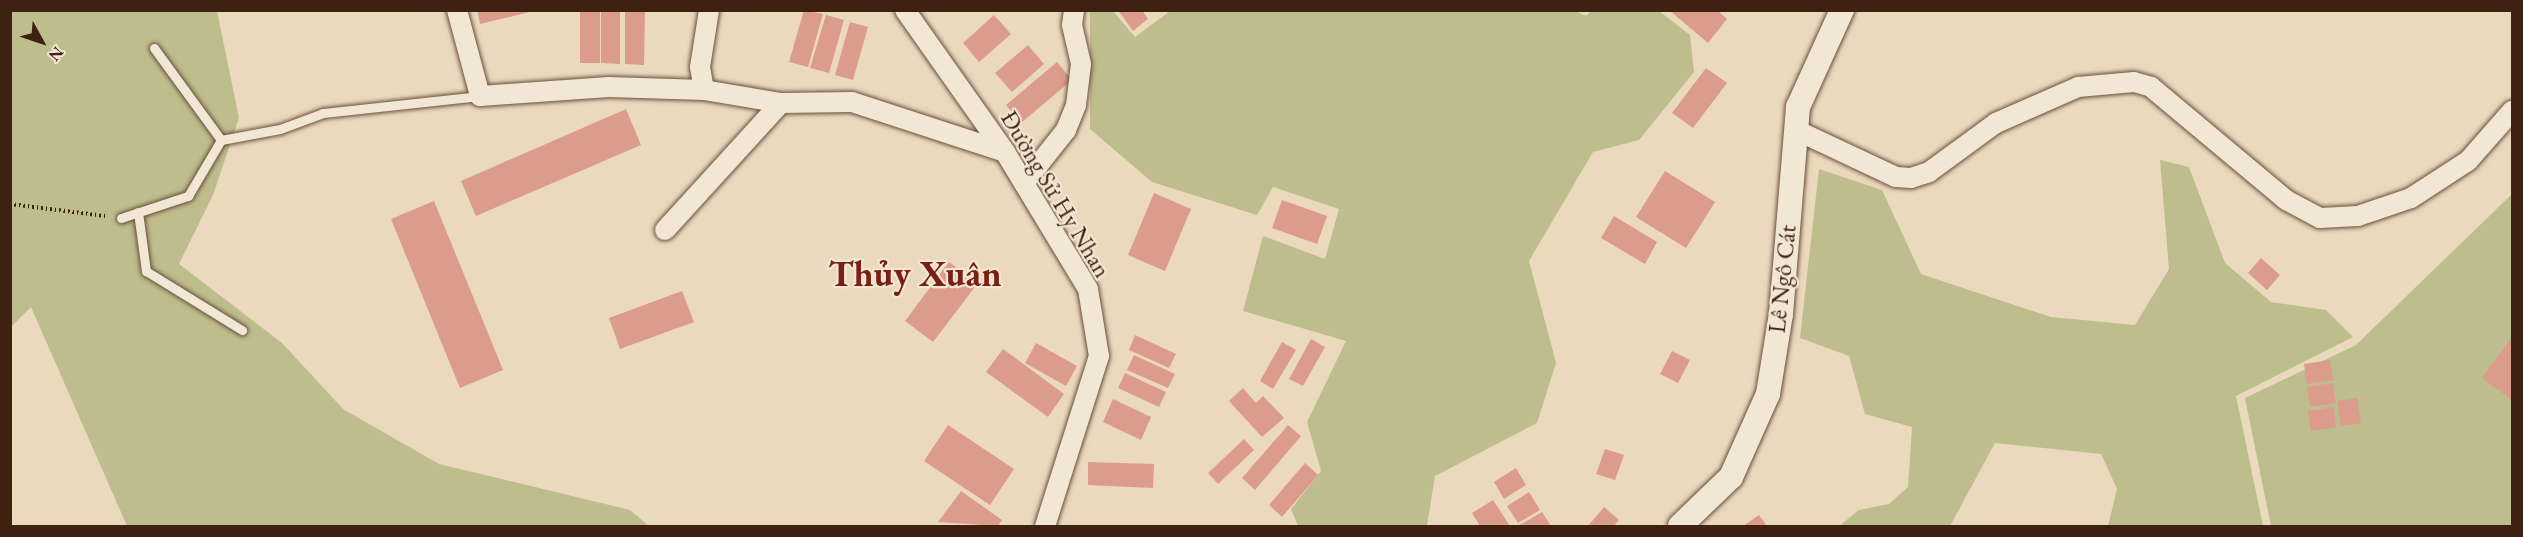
<!DOCTYPE html>
<meta charset="utf-8">
<style>
body{margin:0}
#map{position:relative;width:2523px;height:537px;overflow:hidden;background:#ebd9be;font-family:"EB Garamond",serif}
div>[style]{position:absolute}
[style*='--x']{left:calc(var(--x)*1px);top:calc(var(--y)*1px);width:calc(var(--w)*1px);rotate:calc(var(--a)*1deg)}
.green>*{inset:0;background:#bebd8d}
.building>*{inset:0;background:#dc9c8c}
.path>*{height:4px;margin-top:-2px;transform-origin:0;background:repeating-linear-gradient(90deg,#3f2112 0 1.5px,transparent 0 4.5px)}
.roads{filter:drop-shadow(0 0 2px #6a4f3d) drop-shadow(0 0 2px #6a4f3d)}
.service>*{height:9px;margin:-4.5px;padding:0 4.5px;transform-origin:4.5px;border-radius:4.5px;background:#f2e6d5}
.minor>*{height:20px;margin:-10px;padding:0 10px;transform-origin:10px;border-radius:10px;background:#f2e6d5}
.tertiary>*{height:24px;margin:-12px;padding:0 12px;transform-origin:12px;border-radius:12px;background:#f2e6d5}
span{translate:-50% -50%;white-space:nowrap;text-align:center;line-height:1.15;-webkit-text-stroke:4.5px #f2e6d5;paint-order:stroke}
.street-label{font-size:24px;color:#3f2112}
.town-label{font-size:36px;color:#7a1f14;font-weight:700}
.frame{position:absolute;inset:0;border:12px solid #3f2112;pointer-events:none}
.north{position:absolute;left:12px;top:12px;width:60px;height:60px;-webkit-text-stroke:4px #f2e6d5;paint-order:stroke;rotate:130deg;font-size:16px;font-weight:700;line-height:24px;text-align:center;color:#3f2112}
.north::after{content:'';display:block;margin:auto;width:21px;height:27px;background:#3f2112;clip-path:polygon(50% 0,100% 100%,50% 72%,0 100%)}
</style>
<div id="map">
<div class="green">
<div style="clip-path:polygon(1573px 10px,1586px 16px,1591px 11px,1659px 11px,1690px 35px,1694px 72px,1639px 140px,1593px 152px,1529px 261px,1556px 363px,1537px 423px,1435px 476px,1427px 526px,1298px 526px,1291px 509px,1321px 471px,1307px 422px,1346px 341px,1243px 311px,1263px 236px,1325px 259px,1339px 209px,1273px 187px,1257px 215px,1152px 182px,1090px 129px,1090px 11px,1113px 11px,1135px 37px,1170px 11px)"></div>
<div style="clip-path:polygon(11px 11px,217px 11px,239px 118px,213px 195px,179px 264px,282px 343px,343px 409px,439px 464px,630px 510px,649px 526px,127px 526px,31px 307px,11px 327px)"></div>
<div style="clip-path:polygon(2160px 160px,2189px 167px,2225px 263px,2271px 302px,2326px 310px,2353px 337px,2236px 396px,2263px 526px,2108px 526px,2117px 489px,2101px 454px,1995px 443px,1950px 526px,1839px 526px,1859px 510px,1889px 504px,1908px 487px,1912px 427px,1865px 414px,1849px 356px,1800px 338px,1819px 169px,1882px 190px,1921px 274px,2051px 317px,2135px 325px,2169px 269px)"></div>
<div style="clip-path:polygon(2512px 194px,2512px 526px,2271px 526px,2245px 398px,2356px 345px)"></div>
</div>
<div class="building">
<div style="clip-path:polygon(477px 10px,534px 10px,534px 11px,480px 24px)"></div>
<div style="clip-path:polygon(580px 10px,600px 10px,600px 63px,580px 63px)"></div>
<div style="clip-path:polygon(601px 10px,620px 10px,620px 64px,601px 63px)"></div>
<div style="clip-path:polygon(625px 10px,645px 10px,644px 65px,625px 64px)"></div>
<div style="clip-path:polygon(804px 10px,823px 14px,808px 67px,789px 62px)"></div>
<div style="clip-path:polygon(1118px 10px,1142px 10px,1148px 19px,1133px 31px)"></div>
<div style="clip-path:polygon(1669px 10px,1717px 10px,1727px 19px,1708px 43px)"></div>
<div style="clip-path:polygon(826px 15px,844px 20px,829px 73px,810px 68px)"></div>
<div style="clip-path:polygon(994px 15px,1011px 34px,979px 62px,963px 43px)"></div>
<div style="clip-path:polygon(850px 22px,868px 27px,853px 80px,835px 75px)"></div>
<div style="clip-path:polygon(1028px 45px,1044px 64px,1012px 92px,995px 73px)"></div>
<div style="clip-path:polygon(1057px 62px,1072px 80px,1021px 123px,1006px 105px)"></div>
<div style="clip-path:polygon(1706px 68px,1727px 83px,1693px 128px,1672px 113px)"></div>
<div style="clip-path:polygon(626px 109px,641px 145px,476px 216px,461px 181px)"></div>
<div style="clip-path:polygon(1665px 171px,1715px 202px,1686px 248px,1636px 217px)"></div>
<div style="clip-path:polygon(1154px 193px,1191px 209px,1165px 271px,1128px 255px)"></div>
<div style="clip-path:polygon(1282px 200px,1327px 216px,1317px 244px,1272px 228px)"></div>
<div style="clip-path:polygon(434px 201px,503px 370px,460px 388px,391px 219px)"></div>
<div style="clip-path:polygon(1614px 216px,1657px 242px,1645px 264px,1601px 238px)"></div>
<div style="clip-path:polygon(2261px 258px,2280px 275px,2267px 290px,2248px 273px)"></div>
<div style="clip-path:polygon(949px 262px,978px 283px,933px 342px,905px 321px)"></div>
<div style="clip-path:polygon(682px 291px,694px 322px,620px 349px,609px 318px)"></div>
<div style="clip-path:polygon(1135px 335px,1176px 354px,1169px 368px,1129px 350px)"></div>
<div style="clip-path:polygon(2512px 337px,2512px 400px,2482px 378px)"></div>
<div style="clip-path:polygon(1311px 339px,1325px 347px,1303px 386px,1289px 379px)"></div>
<div style="clip-path:polygon(1282px 342px,1296px 350px,1273px 389px,1260px 381px)"></div>
<div style="clip-path:polygon(1036px 343px,1077px 366px,1066px 386px,1025px 363px)"></div>
<div style="clip-path:polygon(1003px 349px,1064px 394px,1048px 417px,986px 372px)"></div>
<div style="clip-path:polygon(1672px 351px,1690px 360px,1678px 383px,1660px 374px)"></div>
<div style="clip-path:polygon(1134px 355px,1175px 374px,1168px 388px,1127px 370px)"></div>
<div style="clip-path:polygon(2330px 360px,2333px 380px,2307px 384px,2304px 364px)"></div>
<div style="clip-path:polygon(1125px 373px,1166px 392px,1159px 407px,1118px 388px)"></div>
<div style="clip-path:polygon(2333px 383px,2336px 403px,2310px 407px,2307px 387px)"></div>
<div style="clip-path:polygon(1243px 388px,1256px 403px,1263px 396px,1284px 418px,1262px 437px,1229px 401px)"></div>
<div style="clip-path:polygon(2357px 398px,2361px 423px,2341px 426px,2337px 401px)"></div>
<div style="clip-path:polygon(1113px 399px,1151px 417px,1141px 440px,1103px 422px)"></div>
<div style="clip-path:polygon(2334px 407px,2336px 427px,2311px 431px,2308px 411px)"></div>
<div style="clip-path:polygon(948px 425px,1014px 469px,990px 505px,924px 461px)"></div>
<div style="clip-path:polygon(1288px 425px,1301px 436px,1255px 490px,1242px 478px)"></div>
<div style="clip-path:polygon(1244px 439px,1254px 450px,1218px 484px,1208px 473px)"></div>
<div style="clip-path:polygon(1605px 449px,1624px 455px,1615px 480px,1596px 474px)"></div>
<div style="clip-path:polygon(1088px 462px,1154px 464px,1153px 488px,1088px 485px)"></div>
<div style="clip-path:polygon(1305px 463px,1318px 475px,1282px 517px,1269px 505px)"></div>
<div style="clip-path:polygon(1516px 468px,1526px 485px,1504px 499px,1494px 482px)"></div>
<div style="clip-path:polygon(961px 491px,1002px 520px,998px 526px,938px 522px)"></div>
<div style="clip-path:polygon(1529px 492px,1540px 510px,1518px 523px,1507px 506px)"></div>
<div style="clip-path:polygon(1493px 500px,1510px 526px,1480px 526px,1472px 513px)"></div>
<div style="clip-path:polygon(1604px 507px,1619px 520px,1614px 526px,1588px 526px)"></div>
<div style="clip-path:polygon(1542px 512px,1551px 526px,1518px 526px)"></div>
<div style="clip-path:polygon(1759px 515px,1767px 526px,1743px 526px)"></div>
</div>
<div class="path">
<div style="--x:10;--y:204;--w:96;--a:7.2"></div>
</div>
<div class="roads">
<div class="service">
<div style="--x:154;--y:48;--w:114;--a:53.9"></div>
<div style="--x:221;--y:140;--w:60;--a:-10.6"></div>
<div style="--x:280;--y:129;--w:46;--a:-20.4"></div>
<div style="--x:323;--y:113;--w:158;--a:-6.2"></div>
<div style="--x:138;--y:212;--w:60;--a:82.3"></div>
<div style="--x:146;--y:271;--w:113;--a:31.6"></div>
<div style="--x:121;--y:218;--w:71;--a:-18.2"></div>
<div style="--x:188;--y:196;--w:65;--a:-59.5"></div>
</div>
<div class="minor">
<div style="--x:457;--y:10;--w:89;--a:75"></div>
<div style="--x:480;--y:96;--w:129;--a:-4"></div>
<div style="--x:609;--y:87;--w:95;--a:1.8"></div>
<div style="--x:704;--y:90;--w:78;--a:9.6"></div>
<div style="--x:781;--y:103;--w:71;--a:-0.8"></div>
<div style="--x:852;--y:102;--w:161;--a:18.1"></div>
<div style="--x:905;--y:10;--w:174;--a:54.8"></div>
<div style="--x:1005;--y:152;--w:160;--a:58.8"></div>
<div style="--x:1088;--y:289;--w:68;--a:80.7"></div>
<div style="--x:1099;--y:356;--w:178;--a:107.6"></div>
<div style="--x:704;--y:90;--w:23;--a:-100"></div>
<div style="--x:700;--y:67;--w:58;--a:-81"></div>
<div style="--x:1796;--y:130;--w:110;--a:25.2"></div>
<div style="--x:1896;--y:177;--w:15;--a:4"></div>
<div style="--x:1911;--y:178;--w:19;--a:-18"></div>
<div style="--x:1929;--y:172;--w:83;--a:-36.2"></div>
<div style="--x:1996;--y:123;--w:90;--a:-23.7"></div>
<div style="--x:2078;--y:87;--w:56;--a:-5.1"></div>
<div style="--x:2134;--y:82;--w:18;--a:16"></div>
<div style="--x:2151;--y:87;--w:176;--a:39.9"></div>
<div style="--x:2286;--y:200;--w:38;--a:28"></div>
<div style="--x:2320;--y:218;--w:38;--a:-3"></div>
<div style="--x:2358;--y:216;--w:56;--a:-18.8"></div>
<div style="--x:2411;--y:198;--w:68;--a:-33"></div>
<div style="--x:2468;--y:161;--w:67;--a:-48.7"></div>
<div style="--x:1024;--y:183;--w:68;--a:-51.6"></div>
<div style="--x:1066;--y:130;--w:27;--a:-68"></div>
<div style="--x:1076;--y:105;--w:41;--a:-83"></div>
<div style="--x:1081;--y:64;--w:40;--a:-103"></div>
<div style="--x:1072;--y:25;--w:15;--a:-82"></div>
<div style="--x:665;--y:230;--w:172;--a:-47.6"></div>
</div>
<div class="tertiary">
<div style="--x:1680;--y:526;--w:71;--a:-43.9"></div>
<div style="--x:1731;--y:477;--w:91;--a:-66"></div>
<div style="--x:1768;--y:394;--w:81;--a:-80.8"></div>
<div style="--x:1781;--y:314;--w:208;--a:-85.3"></div>
<div style="--x:1798;--y:107;--w:107;--a:-65.6"></div>
</div>
</div>
<div class="street-label">
<span style="left:1056px;top:194px;rotate:59deg">Đường Sử Hy Nhan</span>
<span style="left:1782px;top:279px;rotate:-84deg">Lê Ngô Cát</span>
</div>
<div class="town-label">
<span style="left:915px;top:274px">Thủy Xuân</span>
</div>
<div class="frame"></div>
<div class="north">N</div>
</div>
